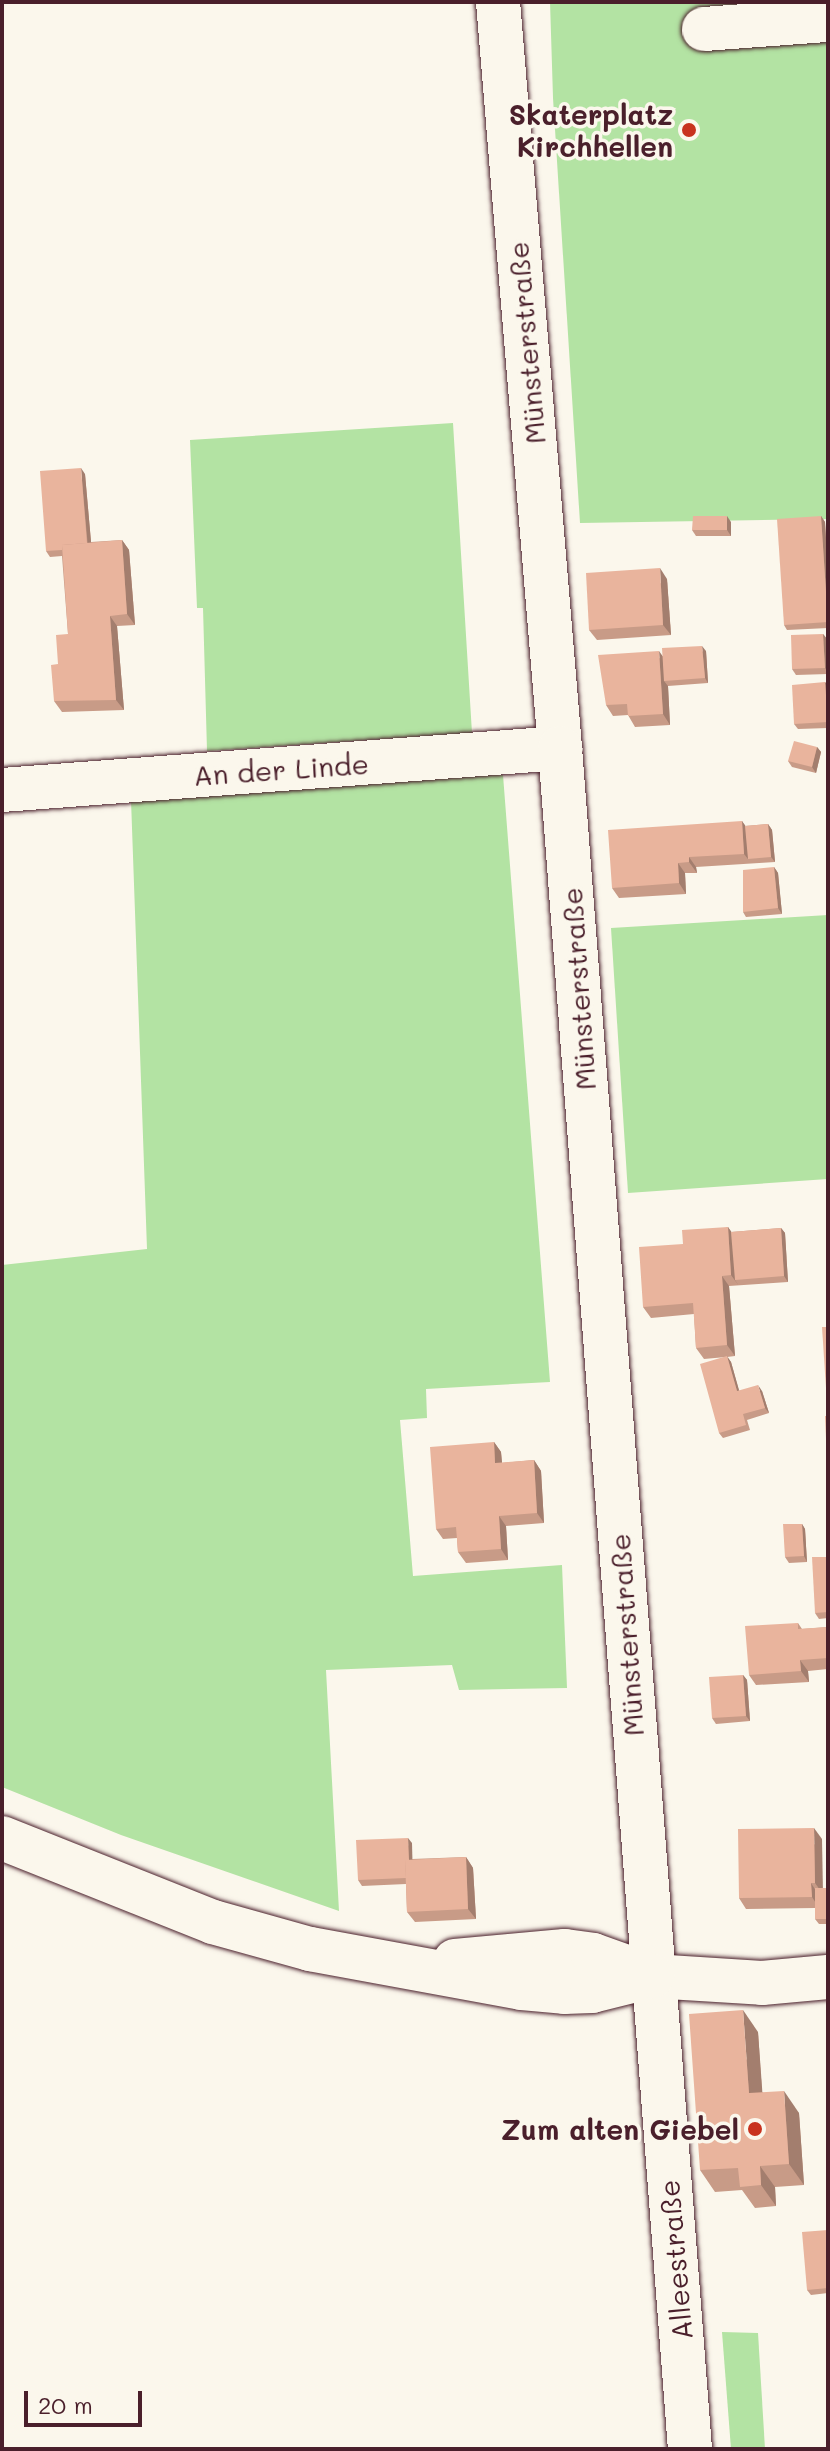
<!DOCTYPE html>
<meta charset="utf-8">
<style>
body{margin:0}
#map{position:relative;width:830px;height:2451px;overflow:hidden;background:#fbf7ec;font-family:Mali,sans-serif}
div>[style]{position:absolute}
[style*='--x']{left:calc(var(--x)*1px);top:calc(var(--y)*1px);width:calc(var(--w)*1px);rotate:calc(var(--a)*1deg)}
.green>*{inset:0;background:#b3e3a3}
.roads{filter:drop-shadow(0 0 2px #4a1f2b) drop-shadow(0 0 2px #4a1f2b)}
.minor>*{height:44px;margin:-22px;padding:0 22px;transform-origin:22px;border-radius:22px;background:#fbf7ec}
.major>*{height:44px;margin:-22px;padding:0 22px;transform-origin:22px;border-radius:22px;background:#fbf7ec}
.wall>*{inset:0;background:#c89b87}
.shaded-wall>*{inset:0;background:#a37e6e}
.building>*{inset:0;background:#e9b49d}
.dots>*{width:22px;height:22px;translate:-50% -50%;box-sizing:border-box;border:4px solid #fbf7ec;border-radius:50%}
span{translate:-50% -50%;white-space:nowrap;text-align:center;line-height:1.15;-webkit-text-stroke:7px #fbf7ec;paint-order:stroke}
.poi-label{font-size:28px;color:#4a1f2b;font-weight:700}
.right{translate:-100% -50%;text-align:right}
.street-label{font-size:28px;color:#4a1f2b}
.frame{position:absolute;inset:0;border:4px solid #4a1f2b;pointer-events:none}
.scale{position:absolute;left:24px;top:2391px;width:118px;height:36px;box-sizing:border-box;border:4px solid #4a1f2b;border-top:0;padding-left:10px;font-size:24px;line-height:28px;white-space:nowrap;color:#4a1f2b;-webkit-text-stroke:6px #fbf7ec;paint-order:stroke}
</style>
<div id="map">
<div class="green">
<div style="clip-path:polygon(550px 2px,828px 2px,828px 519px,580px 523px,553px 98px)"></div>
<div style="clip-path:polygon(453px 423px,472px 733px,207px 751px,203px 608px,197px 608px,190px 440px)"></div>
<div style="clip-path:polygon(462px 774px,503px 775px,550px 1382px,426px 1389px,427px 1418px,400px 1420px,413px 1576px,562px 1565px,567px 1688px,459px 1690px,452px 1665px,326px 1670px,339px 1911px,121px 1835px,2px 1787px,2px 1265px,147px 1249px,131px 800px)"></div>
<div style="clip-path:polygon(828px 915px,828px 1179px,628px 1193px,611px 928px)"></div>
<div style="clip-path:polygon(722px 2332px,758px 2333px,765px 2449px,731px 2449px)"></div>
</div>
<div class="roads">
<div class="minor">
<div style="--x:704;--y:29;--w:124;--a:-4.2"></div>
<div style="--x:2;--y:790;--w:560;--a:-4.3"></div>
<div style="--x:652;--y:1976;--w:110;--a:3.6"></div>
<div style="--x:762;--y:1983;--w:66;--a:-5.2"></div>
</div>
<div class="major">
<div style="--x:498;--y:2;--w:749;--a:85.25"></div>
<div style="--x:560;--y:748;--w:1706;--a:85.63"></div>
<div style="--x:2;--y:1838;--w:227;--a:21.7"></div>
<div style="--x:213;--y:1922;--w:101;--a:15.6"></div>
<div style="--x:310;--y:1949;--w:216;--a:10.4"></div>
<div style="--x:522;--y:1988;--w:42;--a:5.4"></div>
<div style="--x:564;--y:1992;--w:28;--a:-2"></div>
<div style="--x:592;--y:1991;--w:62;--a:-14"></div>
<div style="--x:455;--y:1961;--w:110;--a:-5.2"></div>
<div style="--x:565;--y:1951;--w:28;--a:8"></div>
<div style="--x:593;--y:1955;--w:63;--a:19.6"></div>
</div>
</div>
<div class="wall">
<div style="clip-path:polygon(85px 474px,91px 542px,122px 540px,129px 550px,135px 625px,117px 626px,124px 710px,62px 712px,54px 701px,58px 664px,68px 634px,62px 556px,50px 557px,46px 551px)"></div>
<div style="clip-path:polygon(821px 516px,825px 522px,828px 571px,828px 628px,787px 630px,784px 625px)"></div>
<div style="clip-path:polygon(731px 522px,731px 536px,696px 536px,692px 530px)"></div>
<div style="clip-path:polygon(667px 579px,671px 635px,597px 640px,589px 630px)"></div>
<div style="clip-path:polygon(823px 634px,827px 639px,828px 674px,796px 675px,792px 669px)"></div>
<div style="clip-path:polygon(706px 651px,708px 683px,668px 686px,670px 725px,635px 727px,628px 715px,613px 716px,606px 705px,662px 656px)"></div>
<div style="clip-path:polygon(825px 682px,828px 686px,828px 728px,798px 729px,794px 724px)"></div>
<div style="clip-path:polygon(817px 747px,821px 752px,816px 773px,792px 767px,788px 761px)"></div>
<div style="clip-path:polygon(742px 821px,745px 826px,768px 824px,772px 830px,775px 862px,696px 867px,697px 873px,685px 873px,686px 894px,619px 898px,612px 888px)"></div>
<div style="clip-path:polygon(774px 867px,778px 873px,782px 914px,746px 917px,743px 912px)"></div>
<div style="clip-path:polygon(728px 1227px,731px 1232px,781px 1228px,785px 1233px,788px 1282px,729px 1286px,735px 1356px,727px 1357px,731px 1362px,739px 1391px,762px 1391px,769px 1413px,747px 1420px,750px 1430px,723px 1438px,719px 1433px,726px 1357px,704px 1359px,696px 1348px,694px 1314px,651px 1318px,643px 1307px,683px 1244px)"></div>
<div style="clip-path:polygon(494px 1442px,501px 1452px,502px 1463px,534px 1460px,541px 1471px,544px 1523px,506px 1526px,508px 1560px,466px 1563px,458px 1552px,457px 1538px,443px 1539px,436px 1529px)"></div>
<div style="clip-path:polygon(802px 1524px,805px 1529px,807px 1562px,789px 1563px,785px 1557px)"></div>
<div style="clip-path:polygon(828px 1557px,828px 1618px,819px 1619px,815px 1613px)"></div>
<div style="clip-path:polygon(798px 1623px,802px 1629px,828px 1627px,828px 1669px,808px 1671px,809px 1682px,756px 1685px,749px 1675px)"></div>
<div style="clip-path:polygon(743px 1675px,747px 1680px,750px 1721px,716px 1724px,712px 1718px)"></div>
<div style="clip-path:polygon(822px 1839px,822px 1888px,828px 1888px,828px 1924px,819px 1924px,815px 1919px,815px 1908px,746px 1909px,739px 1898px)"></div>
<div style="clip-path:polygon(412px 1843px,412px 1859px,466px 1857px,473px 1868px,476px 1919px,415px 1922px,407px 1912px,406px 1884px,362px 1886px,358px 1880px)"></div>
<div style="clip-path:polygon(758px 2032px,762px 2092px,799px 2113px,804px 2185px,775px 2187px,776px 2206px,755px 2208px,742px 2190px,715px 2192px,700px 2170px)"></div>
<div style="clip-path:polygon(828px 2230px,828px 2293px,811px 2295px,807px 2290px)"></div>
</div>
<div class="shaded-wall">
<div style="clip-path:polygon(81px 468px,85px 474px,92px 553px,88px 548px)"></div>
<div style="clip-path:polygon(727px 516px,731px 522px,731px 536px,727px 530px)"></div>
<div style="clip-path:polygon(821px 516px,825px 522px,828px 571px,828px 623px)"></div>
<div style="clip-path:polygon(122px 540px,129px 550px,135px 625px,127px 614px)"></div>
<div style="clip-path:polygon(660px 568px,667px 579px,671px 635px,663px 625px)"></div>
<div style="clip-path:polygon(110px 616px,117px 626px,124px 710px,116px 700px)"></div>
<div style="clip-path:polygon(823px 634px,827px 639px,828px 673px,825px 668px)"></div>
<div style="clip-path:polygon(702px 646px,706px 651px,708px 683px,705px 678px)"></div>
<div style="clip-path:polygon(659px 651px,666px 661px,664px 681px,668px 686px,670px 725px,663px 714px)"></div>
<div style="clip-path:polygon(825px 682px,828px 686px,828px 722px)"></div>
<div style="clip-path:polygon(817px 747px,821px 752px,816px 773px,812px 767px)"></div>
<div style="clip-path:polygon(742px 821px,749px 831px,748px 859px,744px 854px)"></div>
<div style="clip-path:polygon(768px 824px,772px 830px,775px 862px,771px 857px)"></div>
<div style="clip-path:polygon(689px 857px,696px 867px,697px 873px,689px 862px)"></div>
<div style="clip-path:polygon(678px 863px,685px 873px,686px 894px,679px 883px)"></div>
<div style="clip-path:polygon(774px 867px,778px 873px,782px 914px,778px 908px)"></div>
<div style="clip-path:polygon(728px 1227px,735px 1237px,735px 1280px,739px 1286px,731px 1275px)"></div>
<div style="clip-path:polygon(781px 1228px,785px 1233px,788px 1282px,784px 1276px)"></div>
<div style="clip-path:polygon(722px 1276px,729px 1286px,735px 1356px,727px 1345px)"></div>
<div style="clip-path:polygon(727px 1356px,731px 1362px,741px 1397px,737px 1391px)"></div>
<div style="clip-path:polygon(758px 1385px,762px 1391px,769px 1413px,765px 1408px)"></div>
<div style="clip-path:polygon(494px 1442px,501px 1452px,503px 1474px,495px 1463px)"></div>
<div style="clip-path:polygon(534px 1460px,541px 1471px,544px 1523px,537px 1513px)"></div>
<div style="clip-path:polygon(499px 1516px,506px 1526px,508px 1560px,501px 1549px)"></div>
<div style="clip-path:polygon(802px 1524px,805px 1529px,807px 1562px,804px 1556px)"></div>
<div style="clip-path:polygon(800px 1660px,808px 1671px,809px 1682px,801px 1671px)"></div>
<div style="clip-path:polygon(743px 1675px,747px 1680px,750px 1721px,746px 1716px)"></div>
<div style="clip-path:polygon(814px 1828px,822px 1839px,823px 1894px,815px 1883px)"></div>
<div style="clip-path:polygon(408px 1838px,412px 1843px,413px 1883px,409px 1878px)"></div>
<div style="clip-path:polygon(466px 1857px,473px 1868px,476px 1919px,468px 1909px)"></div>
<div style="clip-path:polygon(811px 1883px,818px 1894px,819px 1908px,812px 1897px)"></div>
<div style="clip-path:polygon(743px 2010px,758px 2032px,764px 2115px,749px 2093px)"></div>
<div style="clip-path:polygon(784px 2091px,799px 2113px,804px 2185px,789px 2164px)"></div>
<div style="clip-path:polygon(760px 2166px,775px 2187px,776px 2206px,761px 2185px)"></div>
</div>
<div class="building">
<div style="clip-path:polygon(81px 468px,87px 543px,62px 545px,62px 550px,46px 551px,40px 471px)"></div>
<div style="clip-path:polygon(693px 516px,727px 516px,727px 530px,692px 530px)"></div>
<div style="clip-path:polygon(821px 516px,828px 622px,784px 625px,777px 519px)"></div>
<div style="clip-path:polygon(122px 540px,127px 614px,110px 616px,116px 700px,54px 701px,51px 665px,58px 664px,56px 635px,68px 634px,62px 545px)"></div>
<div style="clip-path:polygon(660px 568px,663px 625px,589px 630px,586px 573px)"></div>
<div style="clip-path:polygon(823px 634px,825px 668px,792px 669px,791px 635px)"></div>
<div style="clip-path:polygon(702px 646px,705px 678px,664px 681px,662px 648px)"></div>
<div style="clip-path:polygon(659px 651px,663px 714px,628px 716px,627px 704px,606px 705px,598px 655px)"></div>
<div style="clip-path:polygon(825px 682px,828px 722px,794px 724px,792px 685px)"></div>
<div style="clip-path:polygon(794px 741px,817px 747px,812px 767px,788px 761px)"></div>
<div style="clip-path:polygon(742px 821px,744px 854px,689px 857px,689px 862px,678px 863px,679px 883px,612px 888px,608px 830px)"></div>
<div style="clip-path:polygon(768px 824px,771px 857px,748px 859px,745px 826px)"></div>
<div style="clip-path:polygon(774px 867px,778px 908px,743px 912px,743px 870px)"></div>
<div style="clip-path:polygon(728px 1227px,731px 1275px,722px 1276px,727px 1345px,696px 1348px,693px 1303px,643px 1307px,639px 1247px,683px 1244px,682px 1230px)"></div>
<div style="clip-path:polygon(781px 1228px,784px 1276px,735px 1280px,731px 1232px)"></div>
<div style="clip-path:polygon(822px 1327px,828px 1327px,828px 1388px,826px 1388px)"></div>
<div style="clip-path:polygon(727px 1356px,737px 1391px,758px 1385px,765px 1408px,743px 1414px,746px 1425px,719px 1433px,700px 1364px)"></div>
<div style="clip-path:polygon(825px 1416px,828px 1416px,828px 1439px,826px 1439px)"></div>
<div style="clip-path:polygon(494px 1442px,495px 1463px,534px 1460px,537px 1513px,499px 1516px,501px 1549px,458px 1552px,456px 1527px,436px 1529px,430px 1447px)"></div>
<div style="clip-path:polygon(783px 1524px,802px 1524px,804px 1556px,785px 1557px)"></div>
<div style="clip-path:polygon(812px 1557px,828px 1557px,828px 1612px,815px 1613px)"></div>
<div style="clip-path:polygon(798px 1623px,798px 1629px,828px 1627px,828px 1658px,800px 1660px,801px 1671px,749px 1675px,745px 1626px)"></div>
<div style="clip-path:polygon(743px 1675px,746px 1716px,712px 1718px,709px 1677px)"></div>
<div style="clip-path:polygon(814px 1828px,815px 1883px,811px 1883px,812px 1897px,739px 1898px,738px 1829px)"></div>
<div style="clip-path:polygon(408px 1838px,409px 1860px,405px 1860px,406px 1878px,358px 1880px,356px 1840px)"></div>
<div style="clip-path:polygon(466px 1857px,468px 1909px,407px 1912px,405px 1860px)"></div>
<div style="clip-path:polygon(815px 1888px,828px 1888px,828px 1919px,815px 1919px)"></div>
<div style="clip-path:polygon(743px 2010px,749px 2093px,784px 2091px,789px 2164px,760px 2166px,761px 2185px,740px 2187px,738px 2168px,700px 2170px,689px 2014px)"></div>
<div style="clip-path:polygon(828px 2230px,828px 2288px,807px 2290px,802px 2232px)"></div>
</div>
<div class="dots">
<div style="left:689px;top:130px;background:#c8321e"></div>
<div style="left:755px;top:2129px;background:#c8321e"></div>
</div>
<div class="poi-label">
<span class="right" style="left:673px;top:130px">Skaterplatz<br>Kirchhellen</span>
<span class="right" style="left:739px;top:2129px">Zum alten Giebel</span>
</div>
<div class="street-label">
<span style="left:526px;top:343px;rotate:-95deg">Münsterstraße</span>
<span style="left:281px;top:769px;rotate:-4deg">An der Linde</span>
<span style="left:578px;top:989px;rotate:-94deg">Münsterstraße</span>
<span style="left:626px;top:1635px;rotate:-94deg">Münsterstraße</span>
<span style="left:675px;top:2260px;rotate:-95deg">Alleestraße</span>
</div>
<div class="frame"></div>
<div class="scale">20 m</div>
</div>
